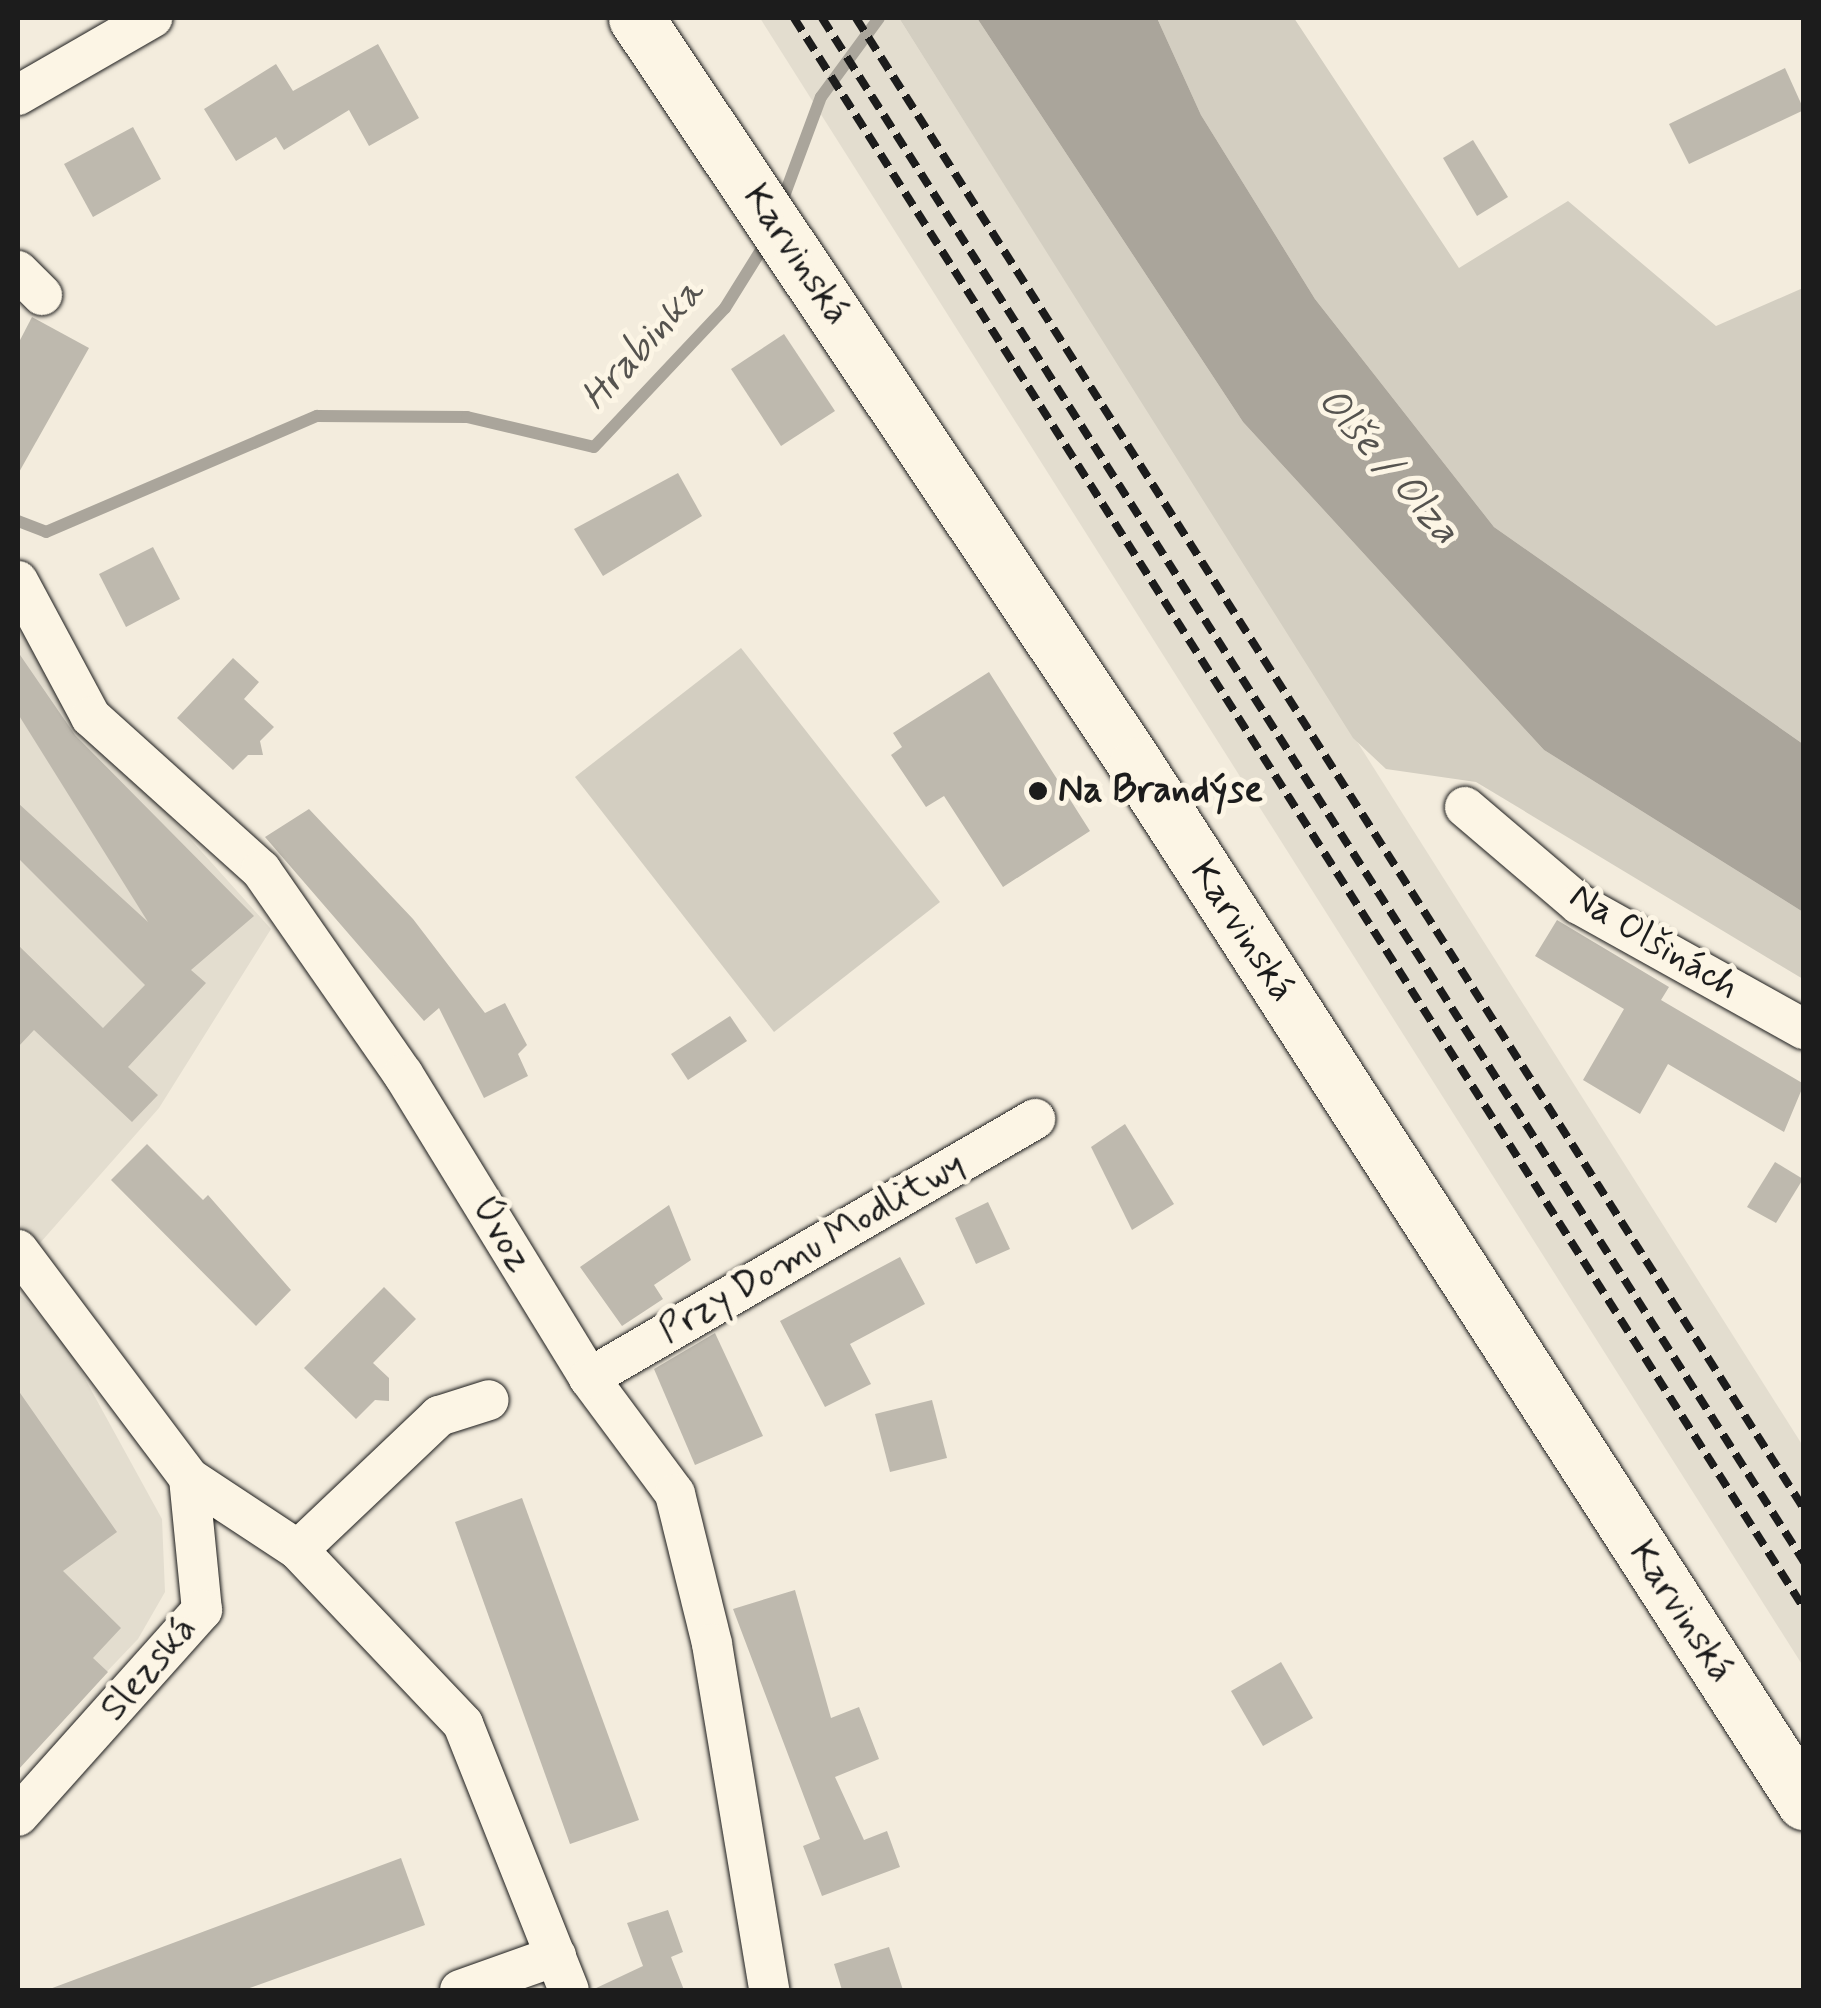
<!DOCTYPE html>
<meta charset="utf-8">
<style>
body{margin:0}
#map{position:relative;width:1821px;height:2008px;overflow:hidden;background:#f3ecdd;font-family:Mynerve,sans-serif}
div>[style]{position:absolute}
[style*='--x']{left:calc(var(--x)*1px);top:calc(var(--y)*1px);width:calc(var(--w)*1px);rotate:calc(var(--a)*1deg)}
.built>*{inset:0;background:#e3ddcf}
.green>*{inset:0;background:#d3cec1}
.water>*{inset:0;background:#aaa59b}
.stream>*{height:12px;margin:-6px;padding:0 6px;transform-origin:6px;border-radius:6px;background:#aaa59b}
.building>*{inset:0;background:#beb9ae}
.roads{filter:drop-shadow(0 0 2px #1c1c1c) drop-shadow(0 0 2px #1c1c1c)}
.street>*{height:40px;margin:-20px;padding:0 20px;transform-origin:20px;border-radius:20px;background:#fcf5e5}
.secondary>*{height:55px;margin:-27.5px;padding:0 27.5px;transform-origin:27.5px;border-radius:27.5px;background:#fcf5e5}
.rail>*{height:8px;margin-top:-4px;transform-origin:0;background:repeating-linear-gradient(90deg,#1c1c1c 0 15px,transparent 0 23px)}
.dots>*{width:28px;height:28px;translate:-50% -50%;box-sizing:border-box;border:5px solid #fcf5e5;border-radius:50%}
span{translate:-50% -50%;white-space:nowrap;text-align:center;line-height:1.15;-webkit-text-stroke:10px #fcf5e5;paint-order:stroke}
.street-label{font-size:38px;color:#1c1c1c}
.poi-label{font-size:38px;color:#1c1c1c;font-weight:700}
.left{translate:0 -50%;text-align:left}
.water-label{font-size:40px;color:#55534f;font-style:italic}
.frame{position:absolute;inset:0;border:20px solid #1c1c1c;pointer-events:none}
</style>
<div id="map">
<div class="built">
<div style="clip-path:polygon(760px 18px,899px 18px,1803px 1446px,1803px 1666px)"></div>
<div style="clip-path:polygon(18px 617px,89px 726px,271px 929px,159px 1108px,18px 1268px)"></div>
<div style="clip-path:polygon(18px 1292px,67px 1346px,162px 1519px,165px 1592px,138px 1639px,18px 1765px)"></div>
</div>
<div class="green">
<div style="clip-path:polygon(899px 18px,977px 18px,1243px 422px,1544px 750px,1803px 912px,1803px 979px,1476px 782px,1386px 769px,1353px 738px)"></div>
<div style="clip-path:polygon(1157px 18px,1294px 18px,1459px 268px,1568px 201px,1716px 326px,1803px 288px,1803px 744px,1494px 527px,1315px 299px,1201px 115px)"></div>
<div style="clip-path:polygon(741px 648px,940px 902px,774px 1032px,575px 777px)"></div>
</div>
<div class="water">
<div style="clip-path:polygon(977px 18px,1157px 18px,1201px 115px,1315px 299px,1494px 527px,1803px 744px,1803px 912px,1544px 750px,1243px 422px)"></div>
</div>
<div class="stream">
<div style="--x:780;--y:207;--w:117;--a:-69.6"></div>
<div style="--x:821;--y:97;--w:98;--a:-53.7"></div>
<div style="--x:18;--y:521;--w:30;--a:21"></div>
<div style="--x:46;--y:532;--w:295;--a:-23.2"></div>
<div style="--x:317;--y:416;--w:150;--a:0.4"></div>
<div style="--x:467;--y:417;--w:130;--a:13.3"></div>
<div style="--x:594;--y:447;--w:191;--a:-46.7"></div>
<div style="--x:725;--y:308;--w:81;--a:-58.1"></div>
</div>
<div class="building">
<div style="clip-path:polygon(378px 44px,419px 118px,369px 146px,349px 110px,284px 150px,276px 137px,236px 161px,204px 109px,276px 64px,293px 91px)"></div>
<div style="clip-path:polygon(1785px 68px,1804px 110px,1689px 164px,1669px 124px)"></div>
<div style="clip-path:polygon(133px 127px,161px 179px,93px 217px,64px 164px)"></div>
<div style="clip-path:polygon(1473px 140px,1508px 197px,1477px 216px,1443px 158px)"></div>
<div style="clip-path:polygon(32px 317px,89px 348px,18px 474px,18px 344px)"></div>
<div style="clip-path:polygon(784px 334px,835px 411px,781px 446px,731px 369px)"></div>
<div style="clip-path:polygon(678px 473px,702px 516px,603px 576px,574px 529px)"></div>
<div style="clip-path:polygon(153px 547px,180px 599px,126px 627px,99px 574px)"></div>
<div style="clip-path:polygon(18px 652px,75px 735px,254px 916px,191px 970px,206px 983px,128px 1067px,158px 1095px,132px 1122px,34px 1030px,18px 1047px,18px 945px,103px 1028px,145px 985px,18px 858px,18px 803px,148px 922px,18px 714px)"></div>
<div style="clip-path:polygon(233px 658px,259px 682px,244px 699px,274px 727px,260px 741px,263px 755px,248px 755px,233px 770px,177px 718px)"></div>
<div style="clip-path:polygon(989px 672px,1090px 831px,1003px 887px,944px 796px,926px 807px,891px 755px,902px 747px,893px 733px)"></div>
<div style="clip-path:polygon(309px 809px,413px 919px,485px 1013px,505px 1003px,527px 1045px,518px 1054px,528px 1076px,484px 1098px,439px 1008px,424px 1021px,265px 837px)"></div>
<div style="clip-path:polygon(1557px 920px,1669px 987px,1661px 1000px,1804px 1084px,1784px 1132px,1668px 1064px,1640px 1114px,1583px 1080px,1624px 1009px,1535px 956px)"></div>
<div style="clip-path:polygon(730px 1016px,747px 1041px,688px 1080px,671px 1054px)"></div>
<div style="clip-path:polygon(1125px 1124px,1174px 1204px,1132px 1230px,1091px 1147px)"></div>
<div style="clip-path:polygon(147px 1144px,203px 1200px,208px 1195px,291px 1290px,256px 1326px,111px 1180px)"></div>
<div style="clip-path:polygon(1775px 1162px,1803px 1179px,1776px 1223px,1747px 1207px)"></div>
<div style="clip-path:polygon(988px 1202px,1010px 1249px,976px 1264px,955px 1218px)"></div>
<div style="clip-path:polygon(669px 1205px,691px 1260px,654px 1285px,663px 1299px,622px 1326px,580px 1267px)"></div>
<div style="clip-path:polygon(900px 1257px,925px 1304px,850px 1344px,871px 1384px,825px 1407px,780px 1321px)"></div>
<div style="clip-path:polygon(384px 1287px,416px 1319px,373px 1363px,389px 1378px,389px 1401px,375px 1400px,356px 1419px,304px 1368px)"></div>
<div style="clip-path:polygon(715px 1333px,763px 1436px,695px 1465px,654px 1369px)"></div>
<div style="clip-path:polygon(18px 1390px,117px 1532px,63px 1571px,121px 1628px,93px 1658px,108px 1672px,18px 1770px)"></div>
<div style="clip-path:polygon(932px 1400px,947px 1458px,890px 1472px,875px 1414px)"></div>
<div style="clip-path:polygon(522px 1498px,639px 1820px,570px 1844px,455px 1522px)"></div>
<div style="clip-path:polygon(795px 1590px,831px 1718px,859px 1707px,879px 1759px,835px 1777px,864px 1840px,887px 1831px,900px 1867px,822px 1896px,803px 1846px,820px 1839px,733px 1609px)"></div>
<div style="clip-path:polygon(1281px 1662px,1313px 1718px,1263px 1746px,1231px 1691px)"></div>
<div style="clip-path:polygon(401px 1858px,425px 1925px,244px 1990px,47px 1990px)"></div>
<div style="clip-path:polygon(668px 1910px,683px 1952px,671px 1957px,684px 1990px,592px 1990px,643px 1966px,627px 1923px)"></div>
<div style="clip-path:polygon(889px 1947px,903px 1990px,842px 1990px,834px 1964px)"></div>
</div>
<div class="roads">
<div class="street">
<div style="--x:18;--y:95;--w:155;--a:-29.9"></div>
<div style="--x:18;--y:271;--w:34;--a:45"></div>
<div style="--x:18;--y:581;--w:154;--a:61.8"></div>
<div style="--x:91;--y:717;--w:229;--a:42"></div>
<div style="--x:261;--y:870;--w:249;--a:55.2"></div>
<div style="--x:403;--y:1074;--w:356;--a:58.5"></div>
<div style="--x:589;--y:1378;--w:144;--a:53.4"></div>
<div style="--x:675;--y:1494;--w:154;--a:76.1"></div>
<div style="--x:712;--y:1644;--w:351;--a:80.6"></div>
<div style="--x:1465;--y:807;--w:150;--a:40.4"></div>
<div style="--x:1579;--y:904;--w:257;--a:29.1"></div>
<div style="--x:18;--y:1250;--w:285;--a:53.1"></div>
<div style="--x:189;--y:1478;--w:133;--a:84.4"></div>
<div style="--x:202;--y:1610;--w:276;--a:131.8"></div>
<div style="--x:589;--y:1378;--w:516;--a:-30.14"></div>
<div style="--x:189;--y:1478;--w:131;--a:33.4"></div>
<div style="--x:298;--y:1550;--w:240;--a:46.5"></div>
<div style="--x:463;--y:1724;--w:286;--a:68.3"></div>
<div style="--x:298;--y:1550;--w:195;--a:-43.5"></div>
<div style="--x:439;--y:1416;--w:52;--a:-17.7"></div>
<div style="--x:460;--y:1990;--w:102;--a:-19.5"></div>
</div>
<div class="secondary">
<div style="--x:636;--y:18;--w:899;--a:56.2"></div>
<div style="--x:1136;--y:765;--w:1234;--a:57.21"></div>
</div>
</div>
<div class="rail">
<div style="--x:794;--y:18;--w:1884;--a:57.58"></div>
<div style="--x:822;--y:18;--w:1830;--a:57.54"></div>
<div style="--x:856;--y:18;--w:1767;--a:57.55"></div>
</div>
<div class="dots">
<div style="left:1038px;top:791px;background:#1c1c1c"></div>
</div>
<div class="street-label">
<span style="left:796px;top:255px;rotate:56deg">Karvinská</span>
<span style="left:1242px;top:931px;rotate:57deg">Karvinská</span>
<span style="left:1654px;top:942px;rotate:31deg">Na Olšinách</span>
<span style="left:501px;top:1234px;rotate:59deg">Úvoz</span>
<span style="left:812px;top:1248px;rotate:-30deg">Przy Domu Modlitwy</span>
<span style="left:1681px;top:1612px;rotate:57deg">Karvinská</span>
<span style="left:149px;top:1669px;rotate:-49deg">Slezská</span>
</div>
<div class="poi-label">
<span class="left" style="left:1058px;top:791px">Na Brandýse</span>
</div>
<div class="water-label">
<span style="left:643px;top:345px;rotate:-48deg">Hrabinka</span>
<span style="left:1388px;top:466px;rotate:49deg">Olše / Olza</span>
</div>
<div class="frame"></div>
</div>
